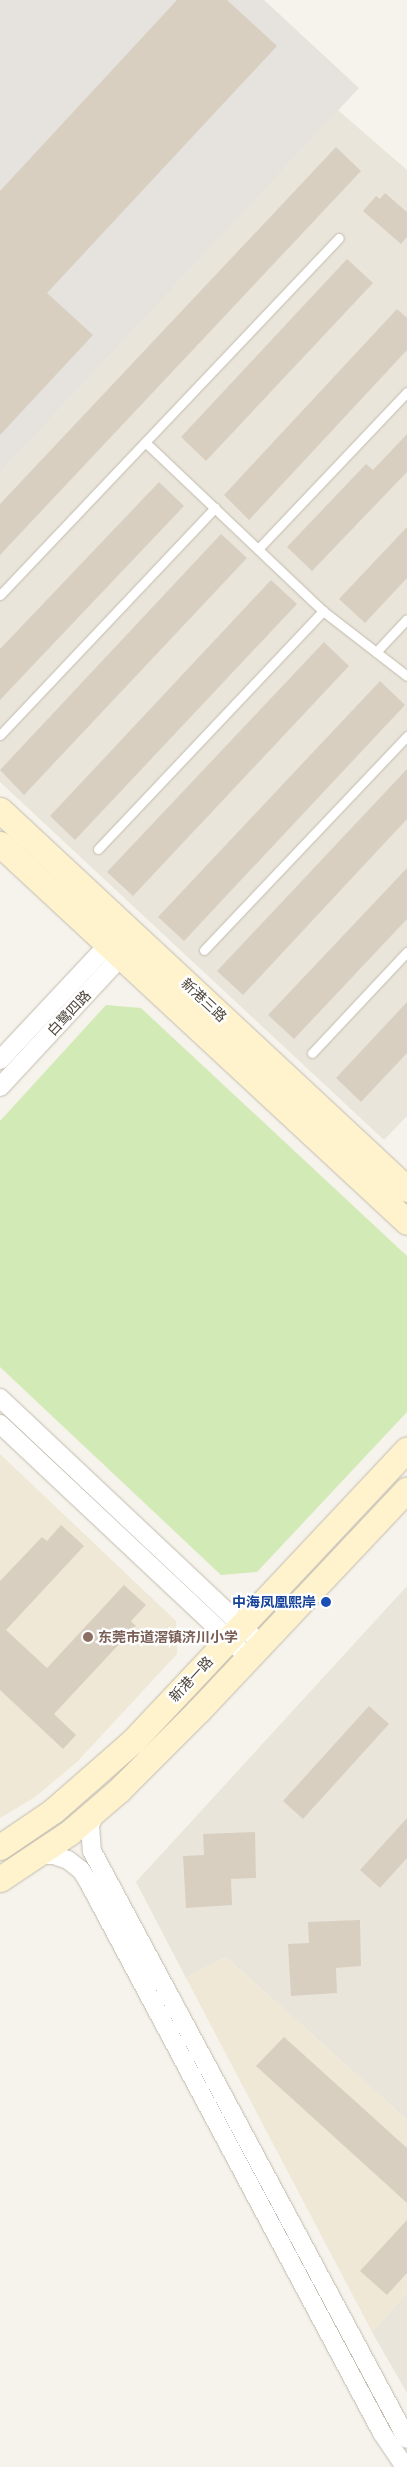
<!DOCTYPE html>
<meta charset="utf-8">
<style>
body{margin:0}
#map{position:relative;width:407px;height:2467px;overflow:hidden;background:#f6f3ec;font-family:Commissioner,"Noto Sans SC",sans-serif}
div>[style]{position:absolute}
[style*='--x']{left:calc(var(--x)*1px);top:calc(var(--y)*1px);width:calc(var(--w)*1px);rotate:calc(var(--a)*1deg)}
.residential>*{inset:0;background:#eae5da}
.industrial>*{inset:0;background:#e6e2dd}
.education>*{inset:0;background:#efe8d6}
.green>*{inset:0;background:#d2eab5}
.building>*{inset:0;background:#d8cfc1}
.roads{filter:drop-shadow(0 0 1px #c2bbae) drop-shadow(0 0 1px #c2bbae)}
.lane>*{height:9px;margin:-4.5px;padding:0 4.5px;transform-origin:4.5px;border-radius:4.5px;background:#fff}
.street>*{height:18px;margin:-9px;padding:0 9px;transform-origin:9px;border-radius:9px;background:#fff}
.secondary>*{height:25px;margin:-12.5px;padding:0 12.5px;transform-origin:12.5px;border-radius:12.5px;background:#fff3cd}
.dots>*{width:14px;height:14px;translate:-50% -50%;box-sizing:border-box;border:2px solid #fff;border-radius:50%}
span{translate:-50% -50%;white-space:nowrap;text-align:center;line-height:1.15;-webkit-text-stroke:4.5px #fff;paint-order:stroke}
.street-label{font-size:14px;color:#4b4439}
.transit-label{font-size:14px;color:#164399;font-weight:700}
.right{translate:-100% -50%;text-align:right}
.education-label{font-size:14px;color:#785e54;font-weight:700}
.left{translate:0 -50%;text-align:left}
</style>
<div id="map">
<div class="residential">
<div style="clip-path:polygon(338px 110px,407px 170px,407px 1116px,384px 1140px,0 782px,0 473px)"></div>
<div style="clip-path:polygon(407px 1586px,407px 2120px,226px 1957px,186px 1978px,136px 1882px)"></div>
<div style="clip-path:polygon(407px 2293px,407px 2393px,372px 2332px)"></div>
</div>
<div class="industrial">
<div style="clip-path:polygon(0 0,264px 0,359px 88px,0 473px)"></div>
</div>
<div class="education">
<div style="clip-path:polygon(0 1454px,176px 1621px,177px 1654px,77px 1762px,35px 1797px,0 1818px)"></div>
<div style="clip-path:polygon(226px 1957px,407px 2120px,407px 2293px,372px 2332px,186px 1978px)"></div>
</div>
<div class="green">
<div style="clip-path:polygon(106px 1005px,141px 1008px,407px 1256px,407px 1412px,257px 1572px,221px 1575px,0 1367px,0 1121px)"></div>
</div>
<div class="building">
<div style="clip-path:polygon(177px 0,227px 0,277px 46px,47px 293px,93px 335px,0 435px,0 191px)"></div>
<div style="clip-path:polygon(336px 147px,361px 171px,0 555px,0 504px)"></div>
<div style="clip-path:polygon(385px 193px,407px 212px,407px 237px,401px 244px,363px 211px,376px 196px,380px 199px)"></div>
<div style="clip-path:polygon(347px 259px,373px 283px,206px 461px,181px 437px)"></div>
<div style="clip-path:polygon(397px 309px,407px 318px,407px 350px,249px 520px,224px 495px)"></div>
<div style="clip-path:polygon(407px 434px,407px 472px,312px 571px,287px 547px,366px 464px,373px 470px)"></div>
<div style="clip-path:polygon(159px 482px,184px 506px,0 700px,0 649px)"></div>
<div style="clip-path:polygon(407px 527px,407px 578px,365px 623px,339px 599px)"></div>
<div style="clip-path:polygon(221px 534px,247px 558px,24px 795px,0 770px)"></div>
<div style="clip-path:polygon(271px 580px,297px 604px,75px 840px,50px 816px)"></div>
<div style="clip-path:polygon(324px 642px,349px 666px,133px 896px,107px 872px)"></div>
<div style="clip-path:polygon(380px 681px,405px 705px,184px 941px,158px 917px)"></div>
<div style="clip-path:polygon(407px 769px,407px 819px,243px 995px,217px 971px)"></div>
<div style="clip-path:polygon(407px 868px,407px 919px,294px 1039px,268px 1015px)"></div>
<div style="clip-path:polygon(407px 1002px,407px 1053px,361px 1102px,336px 1078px)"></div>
<div style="clip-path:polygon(61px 1525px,84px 1546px,6px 1630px,47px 1668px,124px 1585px,146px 1605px,131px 1621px,136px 1626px,54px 1714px,76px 1735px,63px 1749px,0 1690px,0 1581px,42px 1537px,47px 1541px)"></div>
<div style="clip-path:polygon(369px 1706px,389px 1724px,303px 1819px,283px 1801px)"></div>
<div style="clip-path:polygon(407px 1818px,407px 1858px,380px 1888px,360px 1870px)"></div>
<div style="clip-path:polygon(255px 1832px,256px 1878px,231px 1879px,232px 1905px,186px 1908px,183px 1856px,204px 1855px,203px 1834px)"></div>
<div style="clip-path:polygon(360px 1920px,361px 1966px,336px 1968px,337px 1993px,291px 1996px,288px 1944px,309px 1943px,308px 1922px)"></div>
<div style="clip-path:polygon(284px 2037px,407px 2148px,407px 2203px,256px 2066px)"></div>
<div style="clip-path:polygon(407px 2220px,407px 2273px,387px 2295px,360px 2271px)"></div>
</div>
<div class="roads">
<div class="lane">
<div style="--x:145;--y:442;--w:245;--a:43.5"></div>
<div style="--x:323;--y:611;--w:106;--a:37.7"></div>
<div style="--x:258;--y:549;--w:216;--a:-46.5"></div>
<div style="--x:0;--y:595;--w:492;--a:-46.5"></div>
<div style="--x:376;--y:652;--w:45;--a:-46.8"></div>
<div style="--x:0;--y:735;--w:313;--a:-46.6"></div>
<div style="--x:98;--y:849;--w:328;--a:-46.6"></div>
<div style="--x:204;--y:950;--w:295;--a:-46.5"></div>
<div style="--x:312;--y:1053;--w:139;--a:-46.8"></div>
</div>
<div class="street">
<div style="--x:0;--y:1060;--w:170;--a:-46.9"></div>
<div style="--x:0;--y:1087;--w:190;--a:-47.1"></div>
<div style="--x:0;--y:1398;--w:344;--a:43.3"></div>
<div style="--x:0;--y:1424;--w:342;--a:43.2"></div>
<div style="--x:97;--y:1811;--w:16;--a:117"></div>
<div style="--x:90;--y:1825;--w:26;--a:86"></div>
<div style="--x:92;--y:1851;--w:667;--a:61.82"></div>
<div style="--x:37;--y:1855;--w:17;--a:0"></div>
<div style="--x:54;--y:1855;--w:15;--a:20"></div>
<div style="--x:68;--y:1860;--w:16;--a:38"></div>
<div style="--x:81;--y:1870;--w:15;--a:58"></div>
<div style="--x:89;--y:1883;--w:623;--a:61.95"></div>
<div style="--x:382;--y:2433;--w:41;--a:55.9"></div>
</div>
<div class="secondary">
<div style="--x:0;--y:810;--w:556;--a:42.96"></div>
<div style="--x:0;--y:844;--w:555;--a:42.88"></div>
<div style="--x:0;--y:1847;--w:64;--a:-34.2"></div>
<div style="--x:53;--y:1811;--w:106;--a:-41.2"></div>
<div style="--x:133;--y:1741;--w:400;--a:-46.8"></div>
<div style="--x:0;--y:1879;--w:83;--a:-33.7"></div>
<div style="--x:69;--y:1833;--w:66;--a:-40.7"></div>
<div style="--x:119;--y:1790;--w:113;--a:-45"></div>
<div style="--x:199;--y:1710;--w:303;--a:-46.7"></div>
</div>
</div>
<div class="dots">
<div style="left:326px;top:1602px;background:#1a4fb4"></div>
<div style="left:88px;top:1637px;background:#8d6e63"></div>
</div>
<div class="street-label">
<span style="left:204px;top:1000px;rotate:43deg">新港三路</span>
<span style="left:69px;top:1013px;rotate:-47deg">白鹭四路</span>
<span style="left:191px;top:1679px;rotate:-47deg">新港一路</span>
</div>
<div class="transit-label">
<span class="right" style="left:316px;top:1602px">中海凤凰熙岸</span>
</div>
<div class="education-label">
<span class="left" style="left:98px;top:1637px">东莞市道滘镇济川小学</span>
</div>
</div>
